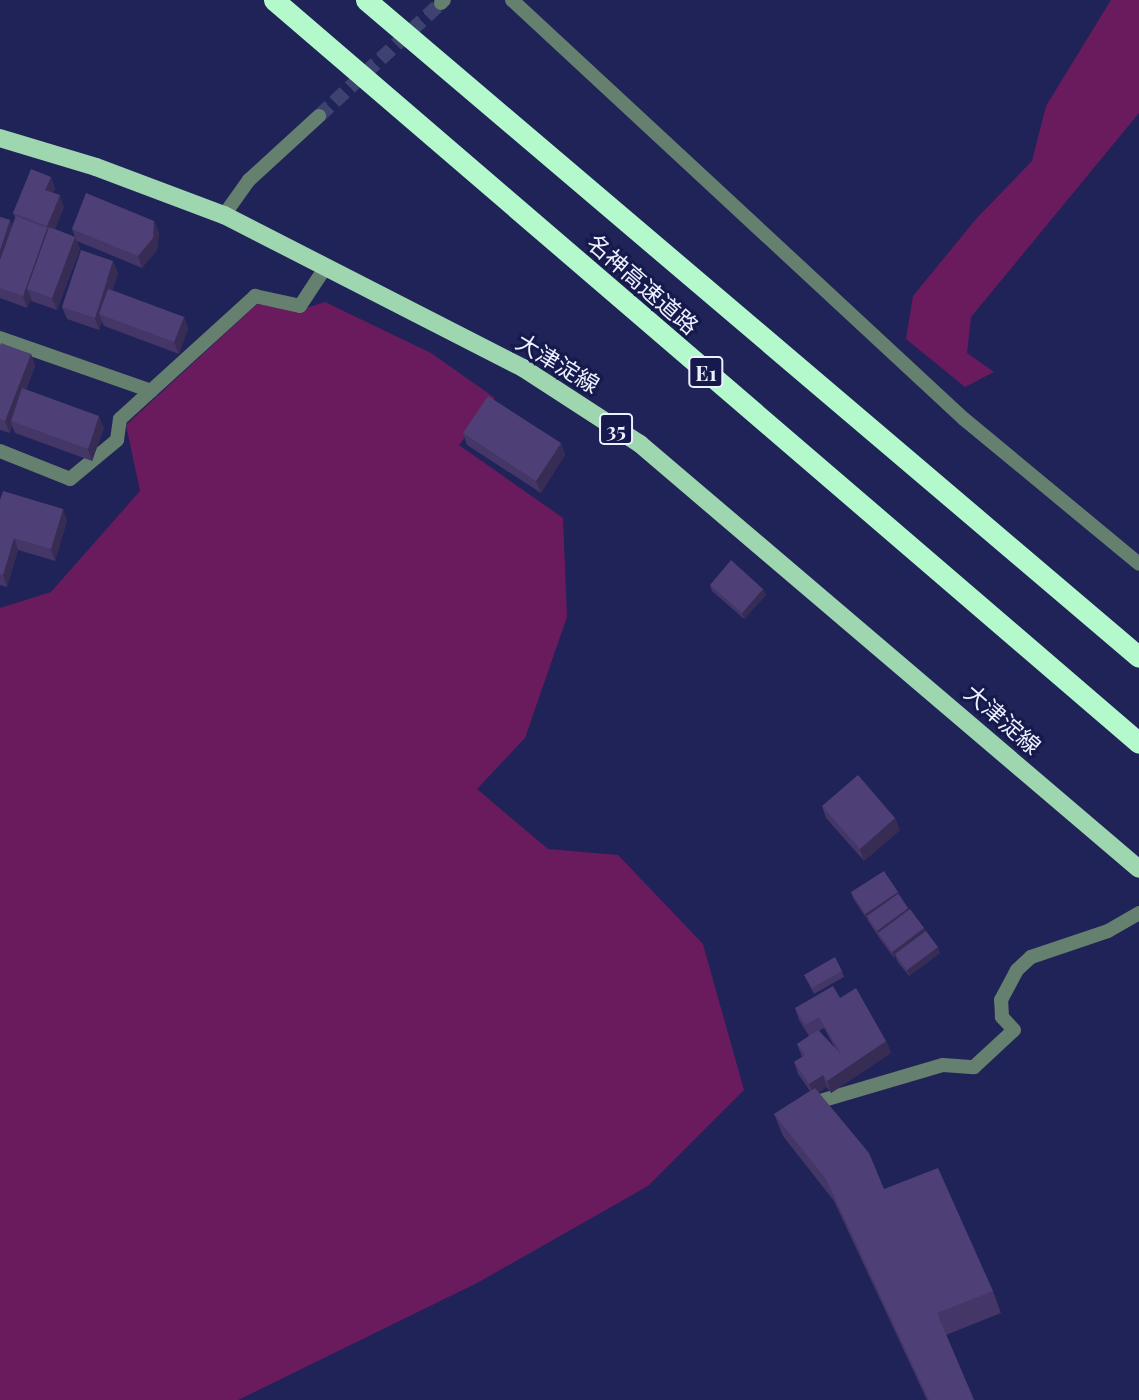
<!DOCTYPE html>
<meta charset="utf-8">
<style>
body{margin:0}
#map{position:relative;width:1139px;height:1400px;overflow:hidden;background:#1f2357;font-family:"Playfair Display","Noto Sans JP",serif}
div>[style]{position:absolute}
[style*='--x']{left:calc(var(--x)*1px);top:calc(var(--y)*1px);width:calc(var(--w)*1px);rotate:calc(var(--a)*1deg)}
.green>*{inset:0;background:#691b5d}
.minor-tunnel>*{height:14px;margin-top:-7px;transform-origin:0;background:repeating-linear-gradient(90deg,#3e4270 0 14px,transparent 0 21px)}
.service>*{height:14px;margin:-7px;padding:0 7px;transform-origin:7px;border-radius:7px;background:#65806e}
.minor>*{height:14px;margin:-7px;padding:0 7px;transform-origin:7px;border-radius:7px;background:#65806e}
.primary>*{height:18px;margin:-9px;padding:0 9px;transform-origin:9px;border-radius:9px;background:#9ed6b0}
.motorway>*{height:21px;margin:-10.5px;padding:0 10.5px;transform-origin:10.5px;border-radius:10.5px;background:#b4f9cb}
.wall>*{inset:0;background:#443666}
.shaded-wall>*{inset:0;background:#372c53}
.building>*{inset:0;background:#4f3f77}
span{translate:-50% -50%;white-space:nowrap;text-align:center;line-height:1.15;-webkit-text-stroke:6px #16194c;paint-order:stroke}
.shield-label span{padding:2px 5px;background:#16194c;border:2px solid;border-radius:5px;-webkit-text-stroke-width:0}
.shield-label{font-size:21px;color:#edf0fe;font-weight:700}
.street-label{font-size:23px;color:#edf0fe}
</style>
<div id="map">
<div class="green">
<div style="clip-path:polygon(1111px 0,1139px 0,1139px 113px,971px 317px,967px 353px,994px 372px,965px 387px,906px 339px,913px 296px,976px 219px,1032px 161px,1046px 106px)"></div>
<div style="clip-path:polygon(325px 302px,431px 353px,495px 398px,459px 445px,563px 518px,567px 617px,525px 738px,477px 789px,548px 849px,618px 855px,703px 944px,744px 1090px,648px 1186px,477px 1283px,238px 1400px,0 1400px,0 608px,51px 592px,140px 491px,126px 425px,257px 304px,300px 310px)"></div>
</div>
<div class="minor-tunnel">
<div style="--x:319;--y:116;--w:166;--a:-42.8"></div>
</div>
<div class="service">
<div style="--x:0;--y:338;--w:160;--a:19.3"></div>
<div style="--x:0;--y:451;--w:75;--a:21.8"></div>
<div style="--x:70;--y:479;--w:61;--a:-39.7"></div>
<div style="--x:117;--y:440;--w:21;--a:-82"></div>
<div style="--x:120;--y:419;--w:183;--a:-42.3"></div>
<div style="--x:255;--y:296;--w:46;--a:12.5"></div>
<div style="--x:300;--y:306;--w:45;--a:-56.7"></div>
<div style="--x:817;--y:1102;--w:131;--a:-16.4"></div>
<div style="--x:943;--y:1065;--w:31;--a:4"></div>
<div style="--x:974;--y:1067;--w:54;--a:-42.8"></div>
<div style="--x:1014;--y:1030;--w:18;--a:-133"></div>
<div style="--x:1002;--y:1017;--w:17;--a:-93"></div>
<div style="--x:1001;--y:1000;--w:34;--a:-62"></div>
<div style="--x:1017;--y:970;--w:19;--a:-43"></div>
<div style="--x:1031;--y:957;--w:81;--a:-18.7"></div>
<div style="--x:1108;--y:931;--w:36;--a:-30"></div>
</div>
<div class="minor">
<div style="--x:512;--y:0;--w:616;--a:42.83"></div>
<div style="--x:964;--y:419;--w:227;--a:39.6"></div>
<div style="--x:441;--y:3;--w:4;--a:-45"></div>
<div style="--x:224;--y:215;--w:43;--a:-54.5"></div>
<div style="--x:249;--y:180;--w:95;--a:-42.4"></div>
</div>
<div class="primary">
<div style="--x:0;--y:138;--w:100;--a:16.8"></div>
<div style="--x:96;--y:167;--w:137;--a:20.6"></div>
<div style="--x:224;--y:215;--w:336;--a:27.1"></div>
<div style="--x:523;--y:368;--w:140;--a:33"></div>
<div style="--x:640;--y:444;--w:655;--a:40.42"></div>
</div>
<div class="motorway">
<div style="--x:274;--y:0;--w:1140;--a:40.66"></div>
<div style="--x:366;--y:0;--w:1014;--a:40.36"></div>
</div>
<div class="wall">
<div style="clip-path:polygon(51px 177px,55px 189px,53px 193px,64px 207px,55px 229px,75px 237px,72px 229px,154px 221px,159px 233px,157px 250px,142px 268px,77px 241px,80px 249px,57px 310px,31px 301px,31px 298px,27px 308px,0 298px,0 217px,10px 220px,12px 226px,15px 218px,13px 213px)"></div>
<div style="clip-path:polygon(118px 273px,112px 290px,184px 317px,188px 329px,179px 354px,104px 326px,102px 321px,99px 330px,67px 319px,62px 307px)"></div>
<div style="clip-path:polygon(0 346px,31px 354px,35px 366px,26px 390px,104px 428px,92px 461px,15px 433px,12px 426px,10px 433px,0 430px)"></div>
<div style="clip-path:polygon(463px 433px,561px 443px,565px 455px,541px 493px,467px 445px)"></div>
<div style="clip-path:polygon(0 500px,63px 509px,67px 521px,55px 561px,18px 550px,7px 587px,0 585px)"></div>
<div style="clip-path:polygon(710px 585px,763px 589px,766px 595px,744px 619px,712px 591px)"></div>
<div style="clip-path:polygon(822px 806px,895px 818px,900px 830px,864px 861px,826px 818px)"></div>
<div style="clip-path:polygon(851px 892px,898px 892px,909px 910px,924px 928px,940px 953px,909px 976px,897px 961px,896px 957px,894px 958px,880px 939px,853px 898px)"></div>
<div style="clip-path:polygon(842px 971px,844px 977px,814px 994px,804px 975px)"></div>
<div style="clip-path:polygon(evenodd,840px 998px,886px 1041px,891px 1053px,831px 1093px,827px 1087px,818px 1092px,884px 1189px,993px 1291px,1001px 1313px,946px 1335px,974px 1400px,927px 1400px,834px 1201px,783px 1136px,774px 1114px,810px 1091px,798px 1074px,794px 1062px,802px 1057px,797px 1044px,809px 1036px,799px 1020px,795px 1008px,840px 998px,824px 1028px,835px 1048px,819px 1031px,824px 1028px)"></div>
</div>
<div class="shaded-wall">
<div style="clip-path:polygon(51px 177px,55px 189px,50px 202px,45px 190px)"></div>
<div style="clip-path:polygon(60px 195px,64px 207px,52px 238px,47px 226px)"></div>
<div style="clip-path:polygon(10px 220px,15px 232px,0 275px,0 250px)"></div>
<div style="clip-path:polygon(154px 221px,159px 233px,157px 250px,142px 268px,138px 256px)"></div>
<div style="clip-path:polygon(47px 228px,52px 240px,27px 289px,31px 298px,27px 308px,23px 296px)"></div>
<div style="clip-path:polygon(75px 237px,80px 249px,57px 310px,52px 298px)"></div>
<div style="clip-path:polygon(113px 261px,118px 273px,104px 315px,99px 314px,102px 321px,99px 330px,95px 318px)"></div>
<div style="clip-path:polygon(184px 317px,188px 329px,179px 354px,174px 342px)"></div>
<div style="clip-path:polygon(31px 354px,35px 366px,14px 422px,11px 421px,12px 426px,10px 433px,5px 421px)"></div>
<div style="clip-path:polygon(99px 416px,104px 428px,92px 461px,88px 449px)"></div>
<div style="clip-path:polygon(561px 443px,565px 455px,541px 493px,536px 481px)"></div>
<div style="clip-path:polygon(63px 509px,67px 521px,55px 561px,51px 549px)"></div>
<div style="clip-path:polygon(14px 538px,18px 550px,7px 587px,3px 575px)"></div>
<div style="clip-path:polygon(763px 589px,766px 595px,744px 619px,742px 613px)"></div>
<div style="clip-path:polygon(895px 818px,900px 830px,864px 861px,860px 849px)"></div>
<div style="clip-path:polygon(898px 892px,900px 898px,867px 916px,868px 919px,867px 920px,865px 914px)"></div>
<div style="clip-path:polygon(908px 908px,910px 914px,878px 933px,879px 937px,877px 931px)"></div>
<div style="clip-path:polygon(924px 928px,926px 935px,894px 958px,892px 952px)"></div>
<div style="clip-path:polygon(938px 947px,940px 953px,909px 976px,907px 970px)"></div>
<div style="clip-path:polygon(886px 1041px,891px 1053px,831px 1093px,827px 1081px)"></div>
<div style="clip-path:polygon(823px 1075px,827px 1087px,814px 1096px,809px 1084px)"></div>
</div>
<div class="building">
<div style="clip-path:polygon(31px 169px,51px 177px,45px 190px,60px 195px,47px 226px,13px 213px)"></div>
<div style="clip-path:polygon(86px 193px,154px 221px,153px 238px,138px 256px,72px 229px)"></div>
<div style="clip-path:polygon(16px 216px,47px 228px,23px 296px,0 288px,0 260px)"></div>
<div style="clip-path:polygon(0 217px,10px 220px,0 250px)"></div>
<div style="clip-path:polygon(49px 227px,75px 237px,52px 298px,27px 289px)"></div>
<div style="clip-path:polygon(81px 250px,113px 261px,95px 318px,62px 307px)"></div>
<div style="clip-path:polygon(108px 289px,184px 317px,174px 342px,99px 314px)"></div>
<div style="clip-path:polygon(1px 343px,31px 354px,5px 421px,0 419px,0 346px)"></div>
<div style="clip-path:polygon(22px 388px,99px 416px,88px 449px,11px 421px)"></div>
<div style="clip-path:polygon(488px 396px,561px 443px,536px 481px,463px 433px)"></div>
<div style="clip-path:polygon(3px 491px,63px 509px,51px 549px,14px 538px,3px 575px,0 574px,0 500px)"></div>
<div style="clip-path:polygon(731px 560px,763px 589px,742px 613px,710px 585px)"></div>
<div style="clip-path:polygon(858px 775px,895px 818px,860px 849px,822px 806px)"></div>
<div style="clip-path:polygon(884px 871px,898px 892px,865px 914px,851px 892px)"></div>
<div style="clip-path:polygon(898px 894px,908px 908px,877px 931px,867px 916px)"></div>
<div style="clip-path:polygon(910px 909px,924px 928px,892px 952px,878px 933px)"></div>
<div style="clip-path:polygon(926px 931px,938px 947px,907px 970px,895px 954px)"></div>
<div style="clip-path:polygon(835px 957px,842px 971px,812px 988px,804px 975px)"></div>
<div style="clip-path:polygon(833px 986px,840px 998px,856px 988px,886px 1041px,827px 1081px,823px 1075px,809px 1084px,794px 1062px,805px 1055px,797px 1044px,818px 1030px,842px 1055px,819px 1017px,805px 1025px,795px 1008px)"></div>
<div style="clip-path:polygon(815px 1088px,869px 1153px,884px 1189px,938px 1168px,993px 1291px,937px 1313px,974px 1400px,929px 1400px,826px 1179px,774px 1114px)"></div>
</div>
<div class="shield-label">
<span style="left:706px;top:372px">E1</span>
<span style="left:616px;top:429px">35</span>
</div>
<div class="street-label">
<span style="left:643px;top:284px;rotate:41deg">名神高速道路</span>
<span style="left:558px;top:363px;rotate:31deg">大津淀線</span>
<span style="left:1003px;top:719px;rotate:41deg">大津淀線</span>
</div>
</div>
